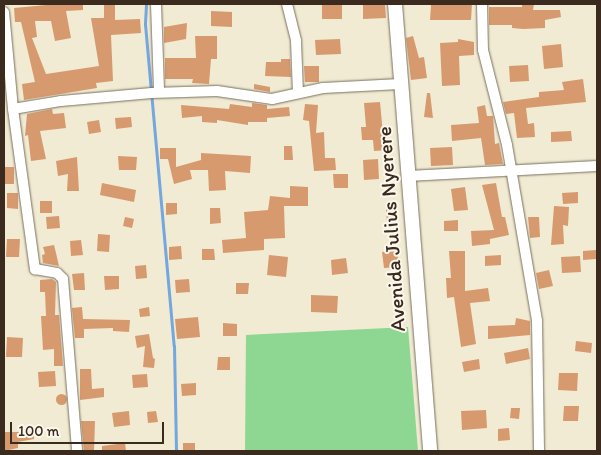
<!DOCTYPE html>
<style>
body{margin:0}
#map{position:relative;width:601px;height:455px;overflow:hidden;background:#f0ebd2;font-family:Itim,sans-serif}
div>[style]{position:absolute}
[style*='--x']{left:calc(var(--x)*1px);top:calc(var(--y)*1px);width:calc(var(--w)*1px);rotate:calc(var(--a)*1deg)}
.green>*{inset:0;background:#8ed792}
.stream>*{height:3px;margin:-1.5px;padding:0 1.5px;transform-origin:1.5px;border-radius:1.5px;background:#74a6df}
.building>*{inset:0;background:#d69a6e}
.round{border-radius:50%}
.roads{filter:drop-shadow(0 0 1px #7a6e5d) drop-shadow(0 0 1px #7a6e5d)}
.minor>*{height:10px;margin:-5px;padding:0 5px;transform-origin:5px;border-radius:5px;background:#fff}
.tertiary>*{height:14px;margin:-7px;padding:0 7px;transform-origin:7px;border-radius:7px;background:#fff}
span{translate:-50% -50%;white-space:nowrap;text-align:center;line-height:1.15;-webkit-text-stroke:4px #fbf7ec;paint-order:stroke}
.street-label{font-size:21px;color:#3b2a1e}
.frame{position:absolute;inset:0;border:5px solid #3b2a1e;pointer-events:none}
.scale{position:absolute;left:10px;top:422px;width:154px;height:22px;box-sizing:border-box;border:2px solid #3b2a1e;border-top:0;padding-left:6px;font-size:15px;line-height:18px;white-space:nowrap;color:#3b2a1e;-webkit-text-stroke:4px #fbf7ec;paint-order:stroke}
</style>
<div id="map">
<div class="green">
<div style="clip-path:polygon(408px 327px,418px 451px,245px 451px,246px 335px)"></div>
</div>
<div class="stream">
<div style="--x:146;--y:4;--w:20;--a:93"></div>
<div style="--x:145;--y:24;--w:323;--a:84.9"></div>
<div style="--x:174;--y:346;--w:105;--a:88.9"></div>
</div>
<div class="building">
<div style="clip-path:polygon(57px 4px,83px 4px,83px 10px,66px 11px,71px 38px,55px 41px,51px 21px,35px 21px,37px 37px,32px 38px,46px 74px,99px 66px,91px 18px,104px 18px,104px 4px,115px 4px,115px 20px,140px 19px,141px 33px,111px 35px,113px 81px,96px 83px,97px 88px,24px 100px,22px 84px,35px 82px,21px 22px,15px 22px,14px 8px)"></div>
<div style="clip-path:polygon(363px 4px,385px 4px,386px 18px,363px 19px)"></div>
<div style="clip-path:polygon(472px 4px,471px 20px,430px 20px,431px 5px)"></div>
<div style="clip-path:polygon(522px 4px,534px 4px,533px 10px,560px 10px,561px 17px,545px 20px,545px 28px,523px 29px,512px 28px,512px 25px,489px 25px,489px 7px,522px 7px)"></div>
<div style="clip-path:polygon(322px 5px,342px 5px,342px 19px,322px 19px)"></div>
<div style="clip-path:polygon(211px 11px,232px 12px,232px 27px,211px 26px)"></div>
<div style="clip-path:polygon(187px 23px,186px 39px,164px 43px,164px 27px)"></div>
<div style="clip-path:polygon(195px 36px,217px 36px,217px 59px,211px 59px,209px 84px,192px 83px,193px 79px,165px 79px,165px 58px,196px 58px)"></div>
<div style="clip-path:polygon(413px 36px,419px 58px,424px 57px,427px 78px,411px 80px,406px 38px)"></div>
<div style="clip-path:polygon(340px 39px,341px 54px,316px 55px,315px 40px)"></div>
<div style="clip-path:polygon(458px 39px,474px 42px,474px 55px,459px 56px,460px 85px,442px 86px,440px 43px,458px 42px)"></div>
<div style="clip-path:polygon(561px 44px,563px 67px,544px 69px,542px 46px)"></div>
<div style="clip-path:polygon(281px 59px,290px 59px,291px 77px,265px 76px,266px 62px,281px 62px)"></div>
<div style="clip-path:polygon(528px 65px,529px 81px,510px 82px,509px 66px)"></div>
<div style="clip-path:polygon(304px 66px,319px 66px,319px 82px,305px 82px)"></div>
<div style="clip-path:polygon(583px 79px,586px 102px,526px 108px,528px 124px,534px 123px,535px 137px,517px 138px,514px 113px,506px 114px,503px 102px,539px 97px,539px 92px,564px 90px,562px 82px)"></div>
<div style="clip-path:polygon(254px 84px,270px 87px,270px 92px,254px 89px)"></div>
<div style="clip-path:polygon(427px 93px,430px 93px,433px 118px,424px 117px)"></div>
<div style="clip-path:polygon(380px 102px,383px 134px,387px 134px,388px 150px,374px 151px,373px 140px,362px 140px,361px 127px,366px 127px,364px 103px)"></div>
<div style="clip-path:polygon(252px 103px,267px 105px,267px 109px,289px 107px,290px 116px,267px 118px,267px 122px,248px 122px,248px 125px,217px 120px,217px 123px,202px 122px,202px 116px,182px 118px,181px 105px,229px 109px,230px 104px,252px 107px)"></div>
<div style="clip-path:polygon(305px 104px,318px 105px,316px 133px,324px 132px,325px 158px,335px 158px,336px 170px,314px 171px,309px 121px,303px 120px)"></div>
<div style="clip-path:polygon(485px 105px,487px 116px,493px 116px,495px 144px,499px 143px,503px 164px,485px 165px,481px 138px,452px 141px,451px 125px,479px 123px,477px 107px)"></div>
<div style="clip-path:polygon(52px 109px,53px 114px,64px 113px,66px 128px,40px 131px,46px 159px,31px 161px,28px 135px,25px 136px,27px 114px)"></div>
<div style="clip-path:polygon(131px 117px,132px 127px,116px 129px,115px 118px)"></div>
<div style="clip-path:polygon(99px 120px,101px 132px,89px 134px,87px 122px)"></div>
<div style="clip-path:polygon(571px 131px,572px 141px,551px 142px,551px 132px)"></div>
<div style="clip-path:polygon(284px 146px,292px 146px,293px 160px,284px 160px)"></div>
<div style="clip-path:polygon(452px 147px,453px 165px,431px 166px,430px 148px)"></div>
<div style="clip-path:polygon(160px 148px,176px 148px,176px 167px,201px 160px,201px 153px,251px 156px,250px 173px,225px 171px,226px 190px,209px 191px,208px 170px,190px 170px,192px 179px,174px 184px,168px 159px,160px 159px)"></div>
<div style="clip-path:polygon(118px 156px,137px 157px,136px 170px,119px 170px)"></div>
<div style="clip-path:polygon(77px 157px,79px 191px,67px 191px,68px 174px,58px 176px,56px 161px)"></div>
<div style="clip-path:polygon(378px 159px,379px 179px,364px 180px,363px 160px)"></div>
<div style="clip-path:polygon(4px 167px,14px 167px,14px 184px,4px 184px)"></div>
<div style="clip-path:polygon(333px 174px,348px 174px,348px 188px,334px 188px)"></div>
<div style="clip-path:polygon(102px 183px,136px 190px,134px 202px,100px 195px)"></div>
<div style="clip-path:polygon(496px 183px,502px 217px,505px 217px,509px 235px,490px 239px,490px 244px,472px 246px,471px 231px,494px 230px,482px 185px)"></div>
<div style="clip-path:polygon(290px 186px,308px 187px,308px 206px,284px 206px,285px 238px,264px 239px,264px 250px,223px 253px,222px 240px,246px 238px,244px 212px,268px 210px,270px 196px,290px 198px)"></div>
<div style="clip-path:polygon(465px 187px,468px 210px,454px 211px,451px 189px)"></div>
<div style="clip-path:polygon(578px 192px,578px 203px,563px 204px,562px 193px)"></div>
<div style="clip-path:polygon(7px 193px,18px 193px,18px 209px,7px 208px)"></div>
<div style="clip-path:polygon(40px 201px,52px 201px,52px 213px,40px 213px)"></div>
<div style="clip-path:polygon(166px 203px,177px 203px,177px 214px,166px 215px)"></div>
<div style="clip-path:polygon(554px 206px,569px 207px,568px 226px,563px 225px,564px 244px,551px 245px)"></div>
<div style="clip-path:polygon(210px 208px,220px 208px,221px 223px,210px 224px)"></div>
<div style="clip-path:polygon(394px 208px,395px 222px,387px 223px,386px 209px)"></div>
<div style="clip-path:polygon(59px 216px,60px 228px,47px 229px,46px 217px)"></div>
<div style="clip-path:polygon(125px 217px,134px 219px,132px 228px,123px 226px)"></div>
<div style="clip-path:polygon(528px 217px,539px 217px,540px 237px,530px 238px)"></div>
<div style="clip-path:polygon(458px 220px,458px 231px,444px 231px,444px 221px)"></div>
<div style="clip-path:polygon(98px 234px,110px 235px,109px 252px,97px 251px)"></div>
<div style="clip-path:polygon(7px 239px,20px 239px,19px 257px,6px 257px)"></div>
<div style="clip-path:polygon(81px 240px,83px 255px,71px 256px,70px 241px)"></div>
<div style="clip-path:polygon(54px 245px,56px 253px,59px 266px,43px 263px,42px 255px,45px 254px,43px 247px)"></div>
<div style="clip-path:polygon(181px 246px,182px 259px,169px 260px,169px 247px)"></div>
<div style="clip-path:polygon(202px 249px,214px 249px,215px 260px,202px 260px)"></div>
<div style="clip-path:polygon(596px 250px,596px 259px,583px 260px,583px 251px)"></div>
<div style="clip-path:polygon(397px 251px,399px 267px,384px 268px,382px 252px)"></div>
<div style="clip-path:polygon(449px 251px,465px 251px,465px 291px,488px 288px,490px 301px,470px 303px,476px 344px,461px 347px,454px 297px,447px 298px,446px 278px,451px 278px)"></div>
<div style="clip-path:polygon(269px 255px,288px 257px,286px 277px,267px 275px)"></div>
<div style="clip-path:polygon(501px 255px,501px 265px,485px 266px,485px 256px)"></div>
<div style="clip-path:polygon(580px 256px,581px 272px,562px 273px,561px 257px)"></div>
<div style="clip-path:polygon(346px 258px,348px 273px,332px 275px,331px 260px)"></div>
<div style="clip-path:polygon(146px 265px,147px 278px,136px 279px,135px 266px)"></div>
<div style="clip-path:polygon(549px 270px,553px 286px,539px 289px,536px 273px)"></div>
<div style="clip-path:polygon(84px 273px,85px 290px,74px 290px,72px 274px)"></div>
<div style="clip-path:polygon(104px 276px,119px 276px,119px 289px,105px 290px)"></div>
<div style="clip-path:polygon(52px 279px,56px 282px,55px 315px,59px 315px,63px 366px,54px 366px,54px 349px,43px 350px,41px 316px,46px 316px,45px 292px,40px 292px,40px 280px)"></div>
<div style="clip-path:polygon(189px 279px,190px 292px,176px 293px,175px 280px)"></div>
<div style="clip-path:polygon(236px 283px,249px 283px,248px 294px,236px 294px)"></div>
<div style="clip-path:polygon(311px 295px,338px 296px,337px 313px,311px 312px)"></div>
<div style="clip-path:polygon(82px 307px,83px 319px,130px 320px,129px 332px,113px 331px,113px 328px,84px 329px,84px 338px,75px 338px,72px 308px)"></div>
<div style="clip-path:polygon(149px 307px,150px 316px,140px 317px,139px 309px)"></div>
<div style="clip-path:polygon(198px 317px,200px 337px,177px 339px,175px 319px)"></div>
<div style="clip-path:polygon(516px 318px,530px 321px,530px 335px,488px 339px,488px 326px,515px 325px)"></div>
<div style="clip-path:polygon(223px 323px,237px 324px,237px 336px,223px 336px)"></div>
<div style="clip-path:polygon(149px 334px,153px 358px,155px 359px,154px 368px,143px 367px,145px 346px,137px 348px,135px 336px)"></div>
<div style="clip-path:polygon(7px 337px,23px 338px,22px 357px,6px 357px)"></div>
<div style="clip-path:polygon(576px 341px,592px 343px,591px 353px,575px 351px)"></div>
<div style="clip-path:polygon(528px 348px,530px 359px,506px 364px,504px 353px)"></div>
<div style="clip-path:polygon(218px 357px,230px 357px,230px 370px,217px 370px)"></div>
<div style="clip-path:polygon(479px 359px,480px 369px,464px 372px,462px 362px)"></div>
<div style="clip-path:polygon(80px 369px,91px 369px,92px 389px,104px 388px,104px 397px,80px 400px)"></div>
<div style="clip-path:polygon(55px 371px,56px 386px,39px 387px,38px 372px)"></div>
<div style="clip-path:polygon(559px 373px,578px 373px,577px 391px,558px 390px)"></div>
<div style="clip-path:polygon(147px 374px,148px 387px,133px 388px,132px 375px)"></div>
<div style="clip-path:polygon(196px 383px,196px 395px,182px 396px,181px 384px)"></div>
<div class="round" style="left:55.5px;top:393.5px;width:11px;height:11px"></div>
<div style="clip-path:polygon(564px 406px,579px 406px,578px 421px,563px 421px)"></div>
<div style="clip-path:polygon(511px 408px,520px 408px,519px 419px,510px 418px)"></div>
<div style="clip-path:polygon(486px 410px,487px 428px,462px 430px,461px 411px)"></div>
<div style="clip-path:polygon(129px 411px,130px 425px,114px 427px,112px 413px)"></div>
<div style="clip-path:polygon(156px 411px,158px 422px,148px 423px,147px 412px)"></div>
<div style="clip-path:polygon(81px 421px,95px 421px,94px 451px,84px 451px)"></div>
<div style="clip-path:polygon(509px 428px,510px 440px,498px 441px,498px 429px)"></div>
<div style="clip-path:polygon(4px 432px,34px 432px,34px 439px,18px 442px,18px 448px,4px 451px)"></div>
<div style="clip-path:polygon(125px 443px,126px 451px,102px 451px,102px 446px)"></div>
<div style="clip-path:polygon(183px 443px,195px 443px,195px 451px,183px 451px)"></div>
</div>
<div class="roads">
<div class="minor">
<div style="--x:156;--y:4;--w:88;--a:88"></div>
<div style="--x:287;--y:4;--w:38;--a:76"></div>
<div style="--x:296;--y:41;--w:51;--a:87.8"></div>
<div style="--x:482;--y:4;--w:46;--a:88.8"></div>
<div style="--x:483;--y:50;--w:98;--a:75.8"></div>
<div style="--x:507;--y:145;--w:179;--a:80.3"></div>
<div style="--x:537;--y:321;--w:130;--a:89.1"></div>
<div style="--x:4;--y:12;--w:97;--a:84.7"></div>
<div style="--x:13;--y:109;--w:162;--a:82.2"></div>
<div style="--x:35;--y:269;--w:22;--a:10"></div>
<div style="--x:57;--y:273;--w:8;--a:45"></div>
<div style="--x:63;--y:279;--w:173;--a:85.3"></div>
<div style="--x:13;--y:109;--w:49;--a:-9.5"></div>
<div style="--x:61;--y:101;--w:91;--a:-5"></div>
<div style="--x:152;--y:93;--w:65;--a:-1.8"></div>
<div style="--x:217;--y:91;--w:56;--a:8.3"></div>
<div style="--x:272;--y:99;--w:52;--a:-12.2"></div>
<div style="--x:323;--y:88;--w:77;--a:-3"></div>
<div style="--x:408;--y:176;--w:189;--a:-3"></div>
</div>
<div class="tertiary">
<div style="--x:395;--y:4;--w:448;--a:85.5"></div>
</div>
</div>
<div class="street-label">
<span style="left:391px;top:229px;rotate:-94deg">Avenida Julius Nyerere</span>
</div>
<div class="frame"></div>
<div class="scale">100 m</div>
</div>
